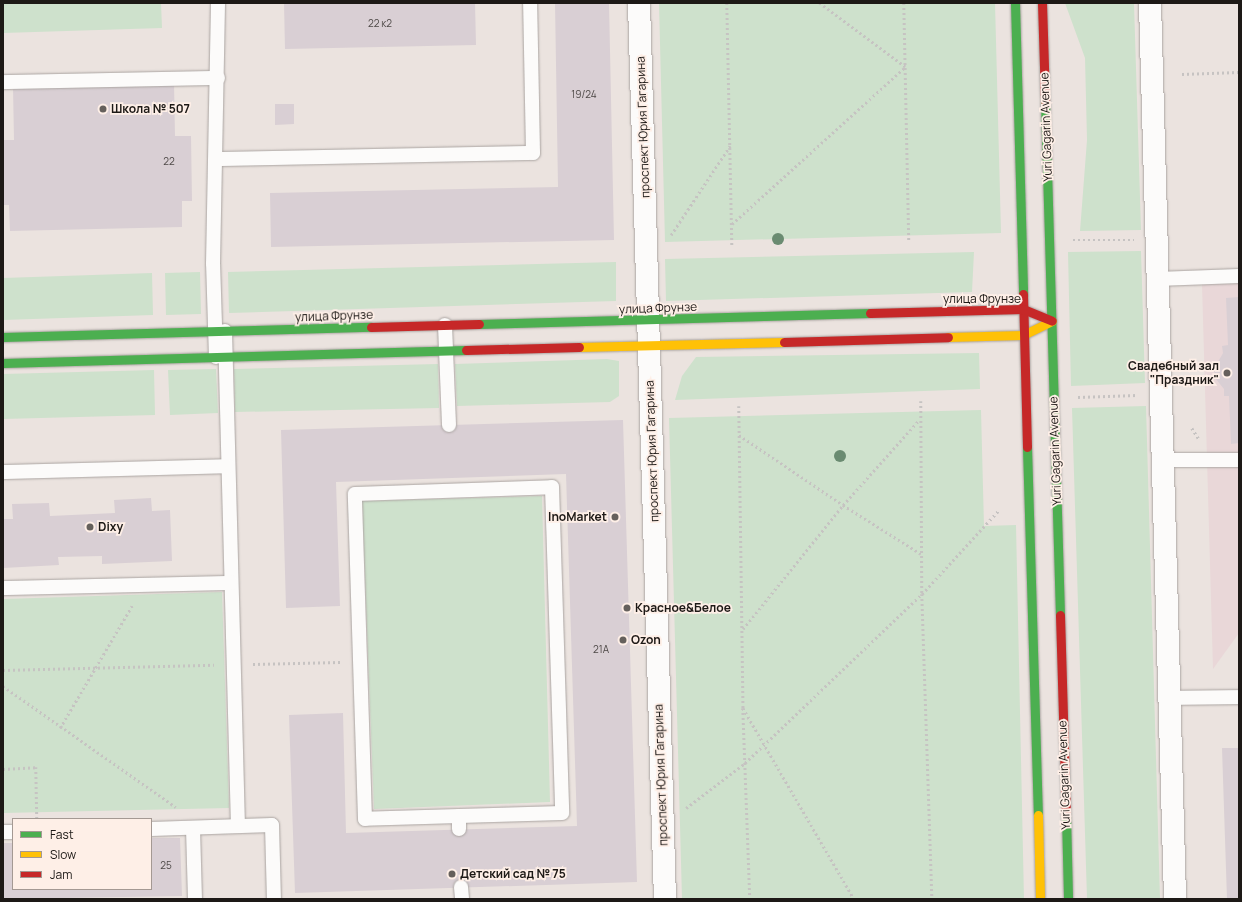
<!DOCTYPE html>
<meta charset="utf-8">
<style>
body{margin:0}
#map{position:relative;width:1242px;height:902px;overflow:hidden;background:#ebe3df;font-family:Manrope,sans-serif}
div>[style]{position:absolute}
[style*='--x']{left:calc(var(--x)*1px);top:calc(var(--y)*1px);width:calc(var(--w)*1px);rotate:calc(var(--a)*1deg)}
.commercial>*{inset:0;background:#e9d7d8}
.green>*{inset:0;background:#cee1cc}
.building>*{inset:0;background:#d9cfd4}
.path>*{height:2.5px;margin-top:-1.25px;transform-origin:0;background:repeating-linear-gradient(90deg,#c6c3c2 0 2px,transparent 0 5px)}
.roads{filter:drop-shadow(0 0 1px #aaa4a1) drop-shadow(0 0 1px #aaa4a1)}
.lane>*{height:14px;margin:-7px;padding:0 7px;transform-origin:7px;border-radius:7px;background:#fcfbfa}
.street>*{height:22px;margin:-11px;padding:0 11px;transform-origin:11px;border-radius:11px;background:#fcfbfa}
.fast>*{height:9px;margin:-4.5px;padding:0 4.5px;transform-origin:4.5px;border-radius:4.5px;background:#4caf50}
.slow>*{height:9px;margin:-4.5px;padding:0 4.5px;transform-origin:4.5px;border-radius:4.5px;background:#ffc107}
.jam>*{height:9px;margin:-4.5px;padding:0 4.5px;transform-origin:4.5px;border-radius:4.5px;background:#c62828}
.trees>*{width:12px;height:12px;margin:-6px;border-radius:50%;background:#6a8b71}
.dots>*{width:11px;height:11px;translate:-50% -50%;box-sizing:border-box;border:2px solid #feefe7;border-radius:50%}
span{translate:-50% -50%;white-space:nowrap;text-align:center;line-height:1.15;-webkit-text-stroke:3.5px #feefe7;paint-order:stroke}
.number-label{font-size:10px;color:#4d4846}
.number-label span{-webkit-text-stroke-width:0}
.poi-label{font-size:12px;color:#1d1916;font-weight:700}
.left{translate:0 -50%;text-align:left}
.right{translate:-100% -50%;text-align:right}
.street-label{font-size:12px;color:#1d1916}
.frame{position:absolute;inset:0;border:4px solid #1d1916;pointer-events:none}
.legend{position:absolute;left:12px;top:818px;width:140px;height:72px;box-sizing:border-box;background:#feefe7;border:1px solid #a49993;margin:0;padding:5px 7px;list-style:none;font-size:12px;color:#1d1916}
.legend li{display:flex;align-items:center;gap:8px;height:20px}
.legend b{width:20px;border:1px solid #a49993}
</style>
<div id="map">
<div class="commercial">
<div style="clip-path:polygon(1239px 283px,1239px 633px,1213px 669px,1202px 284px)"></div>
</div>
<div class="green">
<div style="clip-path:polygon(3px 3px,161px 3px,162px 28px,3px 33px)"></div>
<div style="clip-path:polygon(659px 3px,995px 3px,1001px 233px,665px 242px)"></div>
<div style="clip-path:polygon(1065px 3px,1134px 3px,1141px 230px,1080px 231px,1087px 140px,1085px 58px)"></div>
<div style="clip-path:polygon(1141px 251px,1145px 383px,1071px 386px,1068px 252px)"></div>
<div style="clip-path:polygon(974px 252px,972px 292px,666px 301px,665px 259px)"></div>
<div style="clip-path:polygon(616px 262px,616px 301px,229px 313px,228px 272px)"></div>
<div style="clip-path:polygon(200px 272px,201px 314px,166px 315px,165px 273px)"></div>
<div style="clip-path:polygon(152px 273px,153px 315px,3px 320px,3px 278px)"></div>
<div style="clip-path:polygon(979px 353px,980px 389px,675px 400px,682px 376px,696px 357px)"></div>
<div style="clip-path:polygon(607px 359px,619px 361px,619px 396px,610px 402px,457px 406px,455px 364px)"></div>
<div style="clip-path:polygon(438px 364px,439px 408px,235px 412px,234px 369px)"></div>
<div style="clip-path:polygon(216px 369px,218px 413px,170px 415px,168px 370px)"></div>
<div style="clip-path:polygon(154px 370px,155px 415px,3px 419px,3px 374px)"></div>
<div style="clip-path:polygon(1146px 406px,1160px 899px,1087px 899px,1072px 408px)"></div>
<div style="clip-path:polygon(981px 410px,984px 526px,1016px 525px,1024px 899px,682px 899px,669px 418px)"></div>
<div style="clip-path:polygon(542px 496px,550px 802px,374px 809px,362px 501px)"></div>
<div style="clip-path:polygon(222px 592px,229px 808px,3px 813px,3px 599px)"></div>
</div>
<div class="building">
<div style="clip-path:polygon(284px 3px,475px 3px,476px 45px,285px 49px)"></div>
<div style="clip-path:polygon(555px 3px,609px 3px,614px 240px,271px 247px,270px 193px,558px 187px)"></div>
<div style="clip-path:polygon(174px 83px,175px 136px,191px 136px,192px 201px,182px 201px,182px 227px,10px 231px,9px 205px,3px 205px,3px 140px,14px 140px,13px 87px)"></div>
<div style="clip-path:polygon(275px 104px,294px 104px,294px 124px,275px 125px)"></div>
<div style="clip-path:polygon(1239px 297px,1239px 443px,1231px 444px,1229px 396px,1224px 396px,1224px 389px,1215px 378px,1214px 369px,1223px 353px,1222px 346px,1228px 345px,1226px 298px)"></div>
<div style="clip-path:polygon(623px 420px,637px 882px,295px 893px,289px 715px,343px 713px,346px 833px,577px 826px,566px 474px,336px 482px,340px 606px,286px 608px,281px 430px)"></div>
<div style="clip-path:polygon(151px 498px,152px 511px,170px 510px,172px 561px,102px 564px,102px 556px,58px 557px,59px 565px,3px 568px,3px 519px,13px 519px,12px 504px,49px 503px,50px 516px,115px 513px,114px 500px)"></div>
<div style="clip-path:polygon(1222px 748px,1239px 748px,1239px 899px,1227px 899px)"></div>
<div style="clip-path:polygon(151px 838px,180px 838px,182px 896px,3px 899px,3px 843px,13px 843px,13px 889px,151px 889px)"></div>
</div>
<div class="path">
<div style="--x:727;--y:3;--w:243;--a:88.8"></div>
<div style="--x:904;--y:3;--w:238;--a:88.8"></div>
<div style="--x:1182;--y:74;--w:57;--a:-2"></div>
<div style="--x:732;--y:224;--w:234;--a:-42.2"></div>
<div style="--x:905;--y:67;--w:107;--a:-143.3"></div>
<div style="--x:671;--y:235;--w:107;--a:-56.5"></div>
<div style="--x:1073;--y:240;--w:61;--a:0"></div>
<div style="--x:1078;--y:397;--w:59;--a:-1.9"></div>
<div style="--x:921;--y:401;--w:193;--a:89.7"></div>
<div style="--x:922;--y:594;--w:305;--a:88.1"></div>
<div style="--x:739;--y:406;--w:302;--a:89.2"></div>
<div style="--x:743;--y:708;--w:191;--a:87.9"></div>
<div style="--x:1192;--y:428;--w:13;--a:58"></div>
<div style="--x:739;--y:435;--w:125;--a:33.9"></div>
<div style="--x:843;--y:505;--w:92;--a:32.1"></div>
<div style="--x:743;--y:629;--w:159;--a:-51.1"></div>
<div style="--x:843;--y:505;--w:115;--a:-48.2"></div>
<div style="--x:253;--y:664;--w:87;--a:-1.3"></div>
<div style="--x:3;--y:670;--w:211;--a:-1.4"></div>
<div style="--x:3;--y:686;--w:211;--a:35"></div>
<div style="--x:743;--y:708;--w:221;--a:59.8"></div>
<div style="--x:60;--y:728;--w:142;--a:-59.5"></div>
<div style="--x:3;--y:769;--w:33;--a:-3"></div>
<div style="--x:36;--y:767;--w:52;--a:88.9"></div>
<div style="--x:686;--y:808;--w:74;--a:-37.3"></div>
<div style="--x:745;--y:763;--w:245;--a:-43.7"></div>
<div style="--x:922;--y:594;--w:114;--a:-47.5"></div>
</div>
<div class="roads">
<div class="lane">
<div style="--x:3;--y:82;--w:215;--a:-1.1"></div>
<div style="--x:216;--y:159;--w:317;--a:-1.1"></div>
<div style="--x:533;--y:153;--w:150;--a:-91.1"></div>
<div style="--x:1157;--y:279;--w:82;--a:-2.1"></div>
<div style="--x:445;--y:325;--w:100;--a:87.7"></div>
<div style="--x:225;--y:331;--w:495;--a:88.5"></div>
<div style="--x:216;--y:357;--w:93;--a:-91.8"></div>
<div style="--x:213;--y:264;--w:261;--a:-88.9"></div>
<div style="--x:1163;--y:460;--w:76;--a:0"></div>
<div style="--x:3;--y:472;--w:225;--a:-1.5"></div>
<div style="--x:552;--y:487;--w:326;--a:88.2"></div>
<div style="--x:562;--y:813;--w:197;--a:178.3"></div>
<div style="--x:365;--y:819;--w:325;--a:-91.8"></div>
<div style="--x:355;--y:494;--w:197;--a:-2"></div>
<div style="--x:3;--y:588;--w:228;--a:-1.3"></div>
<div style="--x:1169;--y:698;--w:70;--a:-0.8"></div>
<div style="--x:459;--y:816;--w:13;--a:90"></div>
<div style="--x:193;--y:828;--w:71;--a:88.4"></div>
<div style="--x:151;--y:829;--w:121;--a:-1.9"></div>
<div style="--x:272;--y:825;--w:74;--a:88.5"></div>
<div style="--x:3;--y:832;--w:10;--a:0"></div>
<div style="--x:461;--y:887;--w:12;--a:85"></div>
</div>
<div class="street">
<div style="--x:639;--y:3;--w:896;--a:88.34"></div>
<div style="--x:1150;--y:3;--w:896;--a:88.4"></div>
</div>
<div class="fast">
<div style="--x:1015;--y:3;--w:291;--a:88.4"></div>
<div style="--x:1045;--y:101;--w:514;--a:88.33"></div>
<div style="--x:479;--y:324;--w:391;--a:-1.6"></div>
<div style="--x:3;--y:337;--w:368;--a:-1.6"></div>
<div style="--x:3;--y:363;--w:463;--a:-1.6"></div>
<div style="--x:1027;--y:447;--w:368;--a:88.3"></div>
<div style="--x:1066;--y:815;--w:84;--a:88.6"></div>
</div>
<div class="slow">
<div style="--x:948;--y:337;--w:75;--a:-1.5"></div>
<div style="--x:1023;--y:335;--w:32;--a:-26"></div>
<div style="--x:579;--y:347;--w:205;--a:-1.4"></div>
<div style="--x:1038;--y:815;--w:84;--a:88.6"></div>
</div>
<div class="jam">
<div style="--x:1042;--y:3;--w:98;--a:88.2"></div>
<div style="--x:1023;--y:294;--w:153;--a:88.5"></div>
<div style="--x:870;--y:313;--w:153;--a:-1.5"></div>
<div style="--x:1023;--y:309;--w:31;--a:22"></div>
<div style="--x:371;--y:327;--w:108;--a:-1.6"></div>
<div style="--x:784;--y:342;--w:164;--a:-1.7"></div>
<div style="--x:466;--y:350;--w:113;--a:-1.5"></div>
<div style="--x:1060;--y:615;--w:200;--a:88.3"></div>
</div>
</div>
<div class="trees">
<div style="left:778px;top:239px"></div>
<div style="left:840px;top:456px"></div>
</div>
<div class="dots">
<div style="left:103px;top:109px;background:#65605c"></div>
<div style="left:1227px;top:373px;background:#65605c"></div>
<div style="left:615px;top:517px;background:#65605c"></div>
<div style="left:90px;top:527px;background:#65605c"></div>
<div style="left:627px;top:608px;background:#65605c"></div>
<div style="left:623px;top:640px;background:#65605c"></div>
<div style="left:452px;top:874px;background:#65605c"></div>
</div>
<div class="number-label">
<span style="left:380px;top:24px">22 к2</span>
<span style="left:584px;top:95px">19/24</span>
<span style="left:169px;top:162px">22</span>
<span style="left:601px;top:650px">21А</span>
<span style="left:166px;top:866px">25</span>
</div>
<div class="poi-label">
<span class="left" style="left:111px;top:109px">Школа № 507</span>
<span class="right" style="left:1219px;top:373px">Свадебный зал<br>"Праздник"</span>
<span class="right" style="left:607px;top:517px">InoMarket</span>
<span class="left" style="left:98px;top:527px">Dixy</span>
<span class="left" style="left:635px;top:608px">Красное&amp;Белое</span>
<span class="left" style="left:631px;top:640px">Ozon</span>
<span class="left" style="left:460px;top:874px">Детский сад № 75</span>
</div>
<div class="street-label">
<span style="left:643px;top:127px;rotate:-92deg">проспект Юрия Гагарина</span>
<span style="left:1046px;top:127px;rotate:-92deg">Yuri Gagarin Avenue</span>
<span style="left:982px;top:299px">улица Фрунзе</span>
<span style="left:658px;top:308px;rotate:-2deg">улица Фрунзе</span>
<span style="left:334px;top:316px;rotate:-2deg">улица Фрунзе</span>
<span style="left:652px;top:451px;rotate:-92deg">проспект Юрия Гагарина</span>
<span style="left:1055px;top:451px;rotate:-92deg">Yuri Gagarin Avenue</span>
<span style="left:661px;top:775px;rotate:-92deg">проспект Юрия Гагарина</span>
<span style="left:1064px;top:775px;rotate:-92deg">Yuri Gagarin Avenue</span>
</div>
<div class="frame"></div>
<ul class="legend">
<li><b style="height:5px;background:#4caf50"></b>Fast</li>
<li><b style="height:5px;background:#ffc107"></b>Slow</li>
<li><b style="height:5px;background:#c62828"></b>Jam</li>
</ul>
</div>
